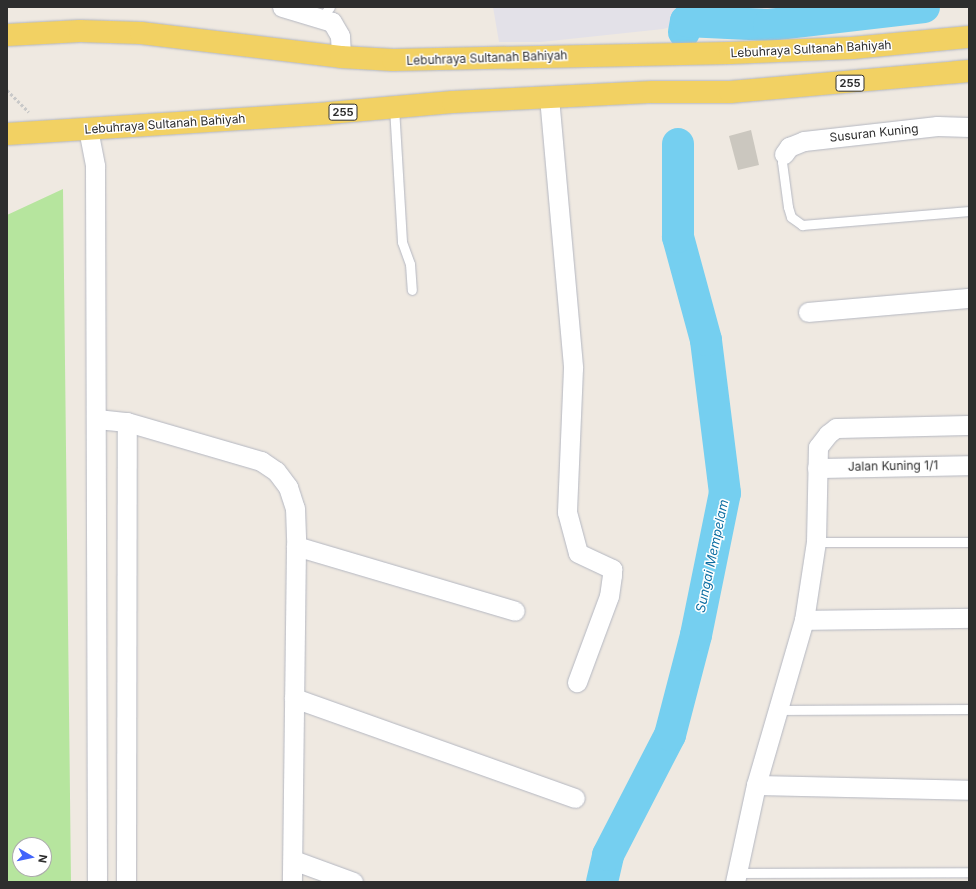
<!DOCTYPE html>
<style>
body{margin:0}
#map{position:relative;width:976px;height:889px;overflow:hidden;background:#efe9e1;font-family:Inter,sans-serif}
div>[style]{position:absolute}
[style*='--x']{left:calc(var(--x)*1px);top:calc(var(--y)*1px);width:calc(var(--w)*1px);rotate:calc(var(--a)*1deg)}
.industrial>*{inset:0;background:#e3e1e8}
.green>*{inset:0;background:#b6e59e}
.river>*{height:32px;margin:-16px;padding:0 16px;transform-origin:16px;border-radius:16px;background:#75cff0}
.building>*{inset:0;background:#cbc7bf}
.path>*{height:2.5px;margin-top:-1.25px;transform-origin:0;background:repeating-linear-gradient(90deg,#c9c9c9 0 3px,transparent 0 5px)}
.roads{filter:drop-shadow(0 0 1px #b4b7c1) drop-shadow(0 0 1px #b4b7c1)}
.lane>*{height:9px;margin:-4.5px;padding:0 4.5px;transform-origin:4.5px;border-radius:4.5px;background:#fff}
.street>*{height:19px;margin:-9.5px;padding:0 9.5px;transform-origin:9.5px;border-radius:9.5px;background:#fff}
.primary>*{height:22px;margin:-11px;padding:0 11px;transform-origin:11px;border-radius:11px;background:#f2d163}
span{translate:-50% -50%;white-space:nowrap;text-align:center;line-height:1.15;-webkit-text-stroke:3px #fff;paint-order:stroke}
.shield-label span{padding:1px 3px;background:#fff;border:1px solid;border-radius:3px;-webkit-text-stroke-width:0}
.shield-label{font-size:11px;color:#2e2e2e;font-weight:700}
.street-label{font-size:12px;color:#2e2e2e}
.water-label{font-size:13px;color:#0d6fa3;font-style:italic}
.frame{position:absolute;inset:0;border:8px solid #2e2e2e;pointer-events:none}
.north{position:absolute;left:12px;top:837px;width:40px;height:40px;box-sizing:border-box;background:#fff;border:1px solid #ababab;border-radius:50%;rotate:99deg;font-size:11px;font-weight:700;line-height:16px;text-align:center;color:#2e2e2e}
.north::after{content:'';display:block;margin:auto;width:14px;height:18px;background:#4264fb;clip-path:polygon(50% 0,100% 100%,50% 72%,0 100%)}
</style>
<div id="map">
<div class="industrial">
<div style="clip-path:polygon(493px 7px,796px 7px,715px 15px,663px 29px,541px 42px,499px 42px)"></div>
</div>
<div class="green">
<div style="clip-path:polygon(evenodd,63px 189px,71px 882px,7px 882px,7px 215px,63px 189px,20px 845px,44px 845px,44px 869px,20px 869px,20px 845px)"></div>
</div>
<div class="river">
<div style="--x:684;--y:32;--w:11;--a:-80"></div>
<div style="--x:686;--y:21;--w:83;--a:2.8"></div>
<div style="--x:769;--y:25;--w:156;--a:-6.6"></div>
<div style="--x:602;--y:882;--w:28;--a:-77"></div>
<div style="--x:608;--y:855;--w:135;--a:-62.7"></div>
<div style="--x:670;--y:735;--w:103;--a:-75.4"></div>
<div style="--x:696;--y:635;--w:145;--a:-78.5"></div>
<div style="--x:725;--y:493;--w:154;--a:-97.1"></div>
<div style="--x:706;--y:340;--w:107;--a:-105.2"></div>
<div style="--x:678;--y:237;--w:93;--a:-90"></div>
</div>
<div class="building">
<div style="clip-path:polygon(751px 130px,759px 165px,738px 170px,729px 136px)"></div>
</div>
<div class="path">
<div style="--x:7;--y:90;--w:31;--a:45"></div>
</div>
<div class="roads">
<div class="lane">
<div style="--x:321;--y:18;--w:14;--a:-51"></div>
<div style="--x:394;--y:107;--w:135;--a:86.6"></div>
<div style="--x:402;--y:242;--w:23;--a:70"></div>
<div style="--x:410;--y:264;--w:26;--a:86"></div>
<div style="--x:784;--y:154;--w:8;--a:104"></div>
<div style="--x:782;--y:162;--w:45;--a:82.4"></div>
<div style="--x:788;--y:207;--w:10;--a:73"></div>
<div style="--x:791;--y:217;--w:14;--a:36"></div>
<div style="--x:802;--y:225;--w:168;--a:-4.8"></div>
<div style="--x:816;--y:542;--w:153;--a:0"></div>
<div style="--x:778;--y:710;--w:191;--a:-0.3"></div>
<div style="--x:737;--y:873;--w:232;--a:-0.2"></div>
</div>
<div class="street">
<div style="--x:282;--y:7;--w:52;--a:16.7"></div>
<div style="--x:332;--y:22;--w:16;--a:60"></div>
<div style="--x:340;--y:36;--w:21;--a:87"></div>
<div style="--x:549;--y:97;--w:272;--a:84.9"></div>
<div style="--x:573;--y:368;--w:144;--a:92.4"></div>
<div style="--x:567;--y:512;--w:42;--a:75"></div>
<div style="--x:578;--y:553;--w:38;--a:25"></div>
<div style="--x:612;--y:569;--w:6;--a:90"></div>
<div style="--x:612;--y:575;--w:21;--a:98"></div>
<div style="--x:609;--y:596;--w:92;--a:110.4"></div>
<div style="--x:88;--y:129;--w:38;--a:79"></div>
<div style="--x:95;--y:166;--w:716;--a:89.84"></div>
<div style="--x:784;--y:154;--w:9;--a:-54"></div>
<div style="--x:789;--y:147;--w:16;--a:-22"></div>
<div style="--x:804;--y:141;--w:134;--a:-6.4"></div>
<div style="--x:937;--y:126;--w:32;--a:2"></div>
<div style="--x:808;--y:312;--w:162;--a:-5"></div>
<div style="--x:97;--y:419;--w:30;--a:6"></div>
<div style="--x:127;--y:422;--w:140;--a:16.2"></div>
<div style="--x:261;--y:461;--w:18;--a:34"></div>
<div style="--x:276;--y:471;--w:20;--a:53"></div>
<div style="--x:288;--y:487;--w:22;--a:72"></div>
<div style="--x:295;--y:508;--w:38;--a:88"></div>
<div style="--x:296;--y:546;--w:336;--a:90.7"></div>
<div style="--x:817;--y:468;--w:152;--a:-1.1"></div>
<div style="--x:296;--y:546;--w:228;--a:16.5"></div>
<div style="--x:804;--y:620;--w:165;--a:-0.7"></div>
<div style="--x:294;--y:698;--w:298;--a:19.6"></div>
<div style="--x:756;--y:785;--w:213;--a:1.3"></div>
<div style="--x:293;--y:860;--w:64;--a:20.1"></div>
<div style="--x:126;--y:882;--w:460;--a:-89.9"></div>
<div style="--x:735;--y:882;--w:99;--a:-77.8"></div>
<div style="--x:756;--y:785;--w:172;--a:-73.8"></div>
<div style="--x:804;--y:620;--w:79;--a:-81.3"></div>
<div style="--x:816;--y:542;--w:95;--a:-88.8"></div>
<div style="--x:818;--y:447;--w:16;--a:-52"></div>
<div style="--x:828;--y:434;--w:10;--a:-37"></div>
<div style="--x:836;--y:428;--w:133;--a:-1.3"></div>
</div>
<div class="primary">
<div style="--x:7;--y:35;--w:73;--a:-3.1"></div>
<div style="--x:80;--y:31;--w:61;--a:1.9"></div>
<div style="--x:141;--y:33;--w:201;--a:6.8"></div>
<div style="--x:341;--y:57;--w:52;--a:3.3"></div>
<div style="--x:393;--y:60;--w:337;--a:-1.2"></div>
<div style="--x:730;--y:53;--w:122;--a:-2.3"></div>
<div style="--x:852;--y:48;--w:118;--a:-5.4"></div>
<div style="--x:7;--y:134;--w:323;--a:-3.7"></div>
<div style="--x:329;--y:113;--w:124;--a:-5.1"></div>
<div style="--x:453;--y:102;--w:200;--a:-2.9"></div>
<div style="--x:653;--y:92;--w:77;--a:0"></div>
<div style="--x:730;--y:92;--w:240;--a:-5"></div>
</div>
</div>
<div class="shield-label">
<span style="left:850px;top:83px">255</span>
<span style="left:343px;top:112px">255</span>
</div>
<div class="street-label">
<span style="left:811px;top:49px;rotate:-3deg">Lebuhraya Sultanah Bahiyah</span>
<span style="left:487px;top:58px;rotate:-2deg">Lebuhraya Sultanah Bahiyah</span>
<span style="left:165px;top:124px;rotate:-4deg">Lebuhraya Sultanah Bahiyah</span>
<span style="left:874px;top:133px;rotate:-6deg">Susuran Kuning</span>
<span style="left:893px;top:466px;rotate:-1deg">Jalan Kuning 1/1</span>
</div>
<div class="water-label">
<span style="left:712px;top:556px;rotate:-78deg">Sungai Mempelam</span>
</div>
<div class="frame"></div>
<div class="north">N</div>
</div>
